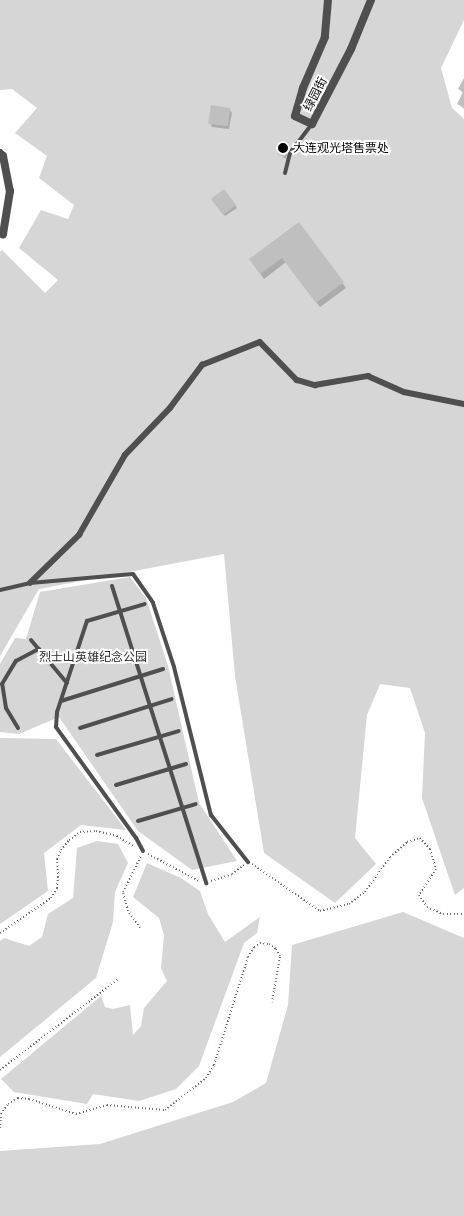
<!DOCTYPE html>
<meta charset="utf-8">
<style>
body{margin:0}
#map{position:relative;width:464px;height:1216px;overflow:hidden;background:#fff;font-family:"Open Sans","Noto Sans SC",sans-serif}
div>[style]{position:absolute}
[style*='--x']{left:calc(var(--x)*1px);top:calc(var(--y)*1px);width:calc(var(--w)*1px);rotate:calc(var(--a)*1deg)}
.green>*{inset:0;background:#d6d6d6}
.shadow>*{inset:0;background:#0003}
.building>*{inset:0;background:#bfbfbf}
.path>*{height:2px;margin-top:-1px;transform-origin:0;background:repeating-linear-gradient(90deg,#717171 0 1px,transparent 0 3.5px)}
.service>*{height:4px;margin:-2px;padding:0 2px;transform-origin:2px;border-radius:2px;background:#4f4f4f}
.pedestrian>*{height:5.5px;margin:-2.75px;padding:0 2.75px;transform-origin:2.75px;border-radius:2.75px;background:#4f4f4f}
.minor>*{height:8px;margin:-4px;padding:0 4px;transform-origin:4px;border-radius:4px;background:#4f4f4f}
.dots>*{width:14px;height:14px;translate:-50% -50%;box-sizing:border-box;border:2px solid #fff;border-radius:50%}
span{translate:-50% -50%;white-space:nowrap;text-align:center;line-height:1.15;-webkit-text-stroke:4px #fff;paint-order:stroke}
.street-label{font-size:12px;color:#000}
.poi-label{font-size:12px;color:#000}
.left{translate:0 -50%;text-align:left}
.park-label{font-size:12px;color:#2d2d2d}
</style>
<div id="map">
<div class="green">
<div style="clip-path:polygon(0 0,464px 0,464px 20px,441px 68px,452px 108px,464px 119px,464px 888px,455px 895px,422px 798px,425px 733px,410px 688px,380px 684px,367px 715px,355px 838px,376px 864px,335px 903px,264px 853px,235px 676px,224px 554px,39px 589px,0 656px,0 252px,2px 250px,45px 293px,58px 280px,19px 248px,41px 210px,68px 219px,74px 205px,39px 178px,47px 156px,15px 133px,37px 108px,12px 89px,0 90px)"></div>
<div style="clip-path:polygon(130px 577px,146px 598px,168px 666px,199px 803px,237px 861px,192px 870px,138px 831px,59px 717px,19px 734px,0 732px,0 664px,15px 638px,26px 639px,40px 592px)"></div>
<div style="clip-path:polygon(0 738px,56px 739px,126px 830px,81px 825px,44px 853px,48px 891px,0 924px)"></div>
<div style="clip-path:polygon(97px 841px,118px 844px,128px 863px,115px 892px,113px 922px,96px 978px,0 1057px,0 941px,4px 938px,29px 946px,42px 937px,48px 914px,73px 898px,77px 848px)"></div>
<div style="clip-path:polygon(147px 863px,181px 878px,200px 891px,208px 914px,225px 942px,260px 917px,257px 933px,244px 943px,199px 1066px,176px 1089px,139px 1101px,93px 1094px,87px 1104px,14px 1092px,1px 1079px,101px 996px,105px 1007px,113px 1009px,130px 1005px,133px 1035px,141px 1026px,144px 1008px,167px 981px,161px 968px,164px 935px,159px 918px,133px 897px)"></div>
<div style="clip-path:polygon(403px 912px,464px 938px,464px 1216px,0 1216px,0 1151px,100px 1144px,233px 1102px,266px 1083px,288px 1005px,292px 945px)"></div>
</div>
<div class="shadow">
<div style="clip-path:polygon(464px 81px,464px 109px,458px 104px,463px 94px,460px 89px)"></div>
<div style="clip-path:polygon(229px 109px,232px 113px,229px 129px,212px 127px,210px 123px)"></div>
<div style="clip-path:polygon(288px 143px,289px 145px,286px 159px,279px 154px)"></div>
<div style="clip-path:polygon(214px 202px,235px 205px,237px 208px,225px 216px)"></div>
<div style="clip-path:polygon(299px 224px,346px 288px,320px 307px,286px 262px,264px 279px,254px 265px)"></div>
</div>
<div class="building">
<div style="clip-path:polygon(464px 78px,464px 107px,457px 104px,463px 92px,458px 89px)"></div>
<div style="clip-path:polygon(211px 105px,230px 108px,228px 126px,208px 124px)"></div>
<div style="clip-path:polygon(281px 141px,289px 142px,285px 157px,277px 154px)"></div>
<div style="clip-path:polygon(224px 189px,236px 205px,223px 215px,211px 199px)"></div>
<div style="clip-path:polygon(299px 222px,344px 282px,316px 303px,282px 258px,260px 274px,249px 259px)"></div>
</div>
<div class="path">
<div style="--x:148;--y:854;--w:58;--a:27.9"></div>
<div style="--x:252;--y:864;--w:83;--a:34.7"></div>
<div style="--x:320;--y:911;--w:30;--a:-14"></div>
<div style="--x:349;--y:904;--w:20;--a:-37"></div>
<div style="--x:365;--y:892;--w:43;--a:-54.5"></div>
<div style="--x:390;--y:857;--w:23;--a:-41"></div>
<div style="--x:407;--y:842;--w:14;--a:-17"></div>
<div style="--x:420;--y:838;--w:15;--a:48"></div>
<div style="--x:430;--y:849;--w:21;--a:73"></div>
<div style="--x:436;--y:869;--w:31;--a:123"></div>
<div style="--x:419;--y:895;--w:14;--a:56"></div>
<div style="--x:427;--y:907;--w:17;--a:24"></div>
<div style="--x:443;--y:914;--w:21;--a:0"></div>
<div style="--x:211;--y:881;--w:22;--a:-18"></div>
<div style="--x:232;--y:874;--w:15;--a:-37"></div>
<div style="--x:140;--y:928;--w:21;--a:-125"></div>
<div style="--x:128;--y:911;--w:20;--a:-105"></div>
<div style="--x:123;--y:892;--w:40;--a:-63.4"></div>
<div style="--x:0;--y:933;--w:62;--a:-34.5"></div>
<div style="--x:51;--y:898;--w:12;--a:-59"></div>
<div style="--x:57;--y:888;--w:11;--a:-85"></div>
<div style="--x:58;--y:877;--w:18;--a:-93"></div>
<div style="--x:57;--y:859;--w:10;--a:-66"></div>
<div style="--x:61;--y:850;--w:13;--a:-51"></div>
<div style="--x:69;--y:840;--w:14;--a:-36"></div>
<div style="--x:80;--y:832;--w:16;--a:-4"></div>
<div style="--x:96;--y:831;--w:22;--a:13"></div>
<div style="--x:117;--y:836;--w:19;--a:32"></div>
<div style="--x:0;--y:1070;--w:149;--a:-37.6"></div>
<div style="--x:0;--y:1128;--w:14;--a:-86"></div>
<div style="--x:1;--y:1114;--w:12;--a:-55"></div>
<div style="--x:8;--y:1104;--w:12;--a:-31"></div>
<div style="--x:18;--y:1098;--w:11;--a:5"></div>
<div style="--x:29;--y:1099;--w:49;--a:17.7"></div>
<div style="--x:76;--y:1114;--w:32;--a:-16"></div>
<div style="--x:107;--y:1105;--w:58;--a:4.9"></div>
<div style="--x:165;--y:1110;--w:52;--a:-38"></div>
<div style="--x:206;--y:1078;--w:15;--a:-58"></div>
<div style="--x:214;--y:1065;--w:113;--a:-72.5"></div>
<div style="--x:248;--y:957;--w:12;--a:-59"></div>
<div style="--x:254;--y:947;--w:7;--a:-34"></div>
<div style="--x:260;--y:943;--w:9;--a:6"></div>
<div style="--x:269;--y:944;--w:9;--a:36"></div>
<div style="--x:276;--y:949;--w:9;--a:63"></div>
<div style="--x:280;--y:957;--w:46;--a:100.1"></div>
</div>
<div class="service">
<div style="--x:285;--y:173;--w:21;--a:-76"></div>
<div style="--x:290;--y:153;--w:36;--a:-53"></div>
<div style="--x:112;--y:586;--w:312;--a:72.4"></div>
<div style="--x:0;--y:590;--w:31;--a:-13"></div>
<div style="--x:30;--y:583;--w:103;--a:-5"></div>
<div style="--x:133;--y:574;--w:35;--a:55"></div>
<div style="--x:153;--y:603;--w:67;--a:71.8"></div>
<div style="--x:174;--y:667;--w:153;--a:76"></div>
<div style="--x:211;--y:815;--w:60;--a:51.8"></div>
<div style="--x:31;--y:640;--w:56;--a:50.1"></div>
<div style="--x:61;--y:701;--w:107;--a:-17.4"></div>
<div style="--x:18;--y:728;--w:23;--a:-121"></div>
<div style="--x:6;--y:708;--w:24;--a:-99"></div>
<div style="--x:2;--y:684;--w:27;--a:-59"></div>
<div style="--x:16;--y:661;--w:26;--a:-28"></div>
<div style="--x:80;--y:728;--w:96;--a:-17.5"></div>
<div style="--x:97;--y:755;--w:85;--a:-16.3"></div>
<div style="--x:116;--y:785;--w:73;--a:-16.7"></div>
<div style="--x:138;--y:821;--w:60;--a:-16.3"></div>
<div style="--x:143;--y:851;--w:15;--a:-118"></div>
<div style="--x:136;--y:838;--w:137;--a:-125.8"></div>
<div style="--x:56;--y:727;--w:15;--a:-86"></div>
<div style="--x:57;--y:712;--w:96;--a:-71.8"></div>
<div style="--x:87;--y:621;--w:60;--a:-16.3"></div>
</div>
<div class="pedestrian">
<div style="--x:30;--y:583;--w:69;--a:-44.4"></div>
<div style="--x:79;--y:535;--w:92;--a:-60.1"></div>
<div style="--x:125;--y:455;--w:65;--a:-46.2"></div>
<div style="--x:170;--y:408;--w:54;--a:-53.3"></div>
<div style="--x:202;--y:365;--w:62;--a:-21.6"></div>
<div style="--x:260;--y:342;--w:53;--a:45.8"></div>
<div style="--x:297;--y:380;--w:19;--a:16"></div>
<div style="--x:315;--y:385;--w:54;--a:-9.6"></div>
<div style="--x:368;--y:376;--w:39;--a:24"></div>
<div style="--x:404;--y:392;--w:61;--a:11.3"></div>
</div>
<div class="minor">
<div style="--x:328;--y:0;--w:37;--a:95"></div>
<div style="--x:325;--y:37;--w:56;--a:113.3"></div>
<div style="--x:303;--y:88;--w:29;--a:106"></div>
<div style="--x:295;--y:116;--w:19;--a:25"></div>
<div style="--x:312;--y:124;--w:85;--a:-62.5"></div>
<div style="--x:351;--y:49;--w:53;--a:-67.8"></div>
<div style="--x:0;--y:153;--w:4;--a:45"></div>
<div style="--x:3;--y:156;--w:36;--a:79"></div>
<div style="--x:10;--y:191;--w:44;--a:99.2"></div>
</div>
<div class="dots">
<div style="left:283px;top:148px;background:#000"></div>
</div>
<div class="street-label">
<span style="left:315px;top:94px;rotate:-63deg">绿园街</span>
</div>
<div class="poi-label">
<span class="left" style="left:293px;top:148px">大连观光塔售票处</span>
</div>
<div class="park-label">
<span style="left:93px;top:657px">烈士山英雄纪念公园</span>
</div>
</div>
